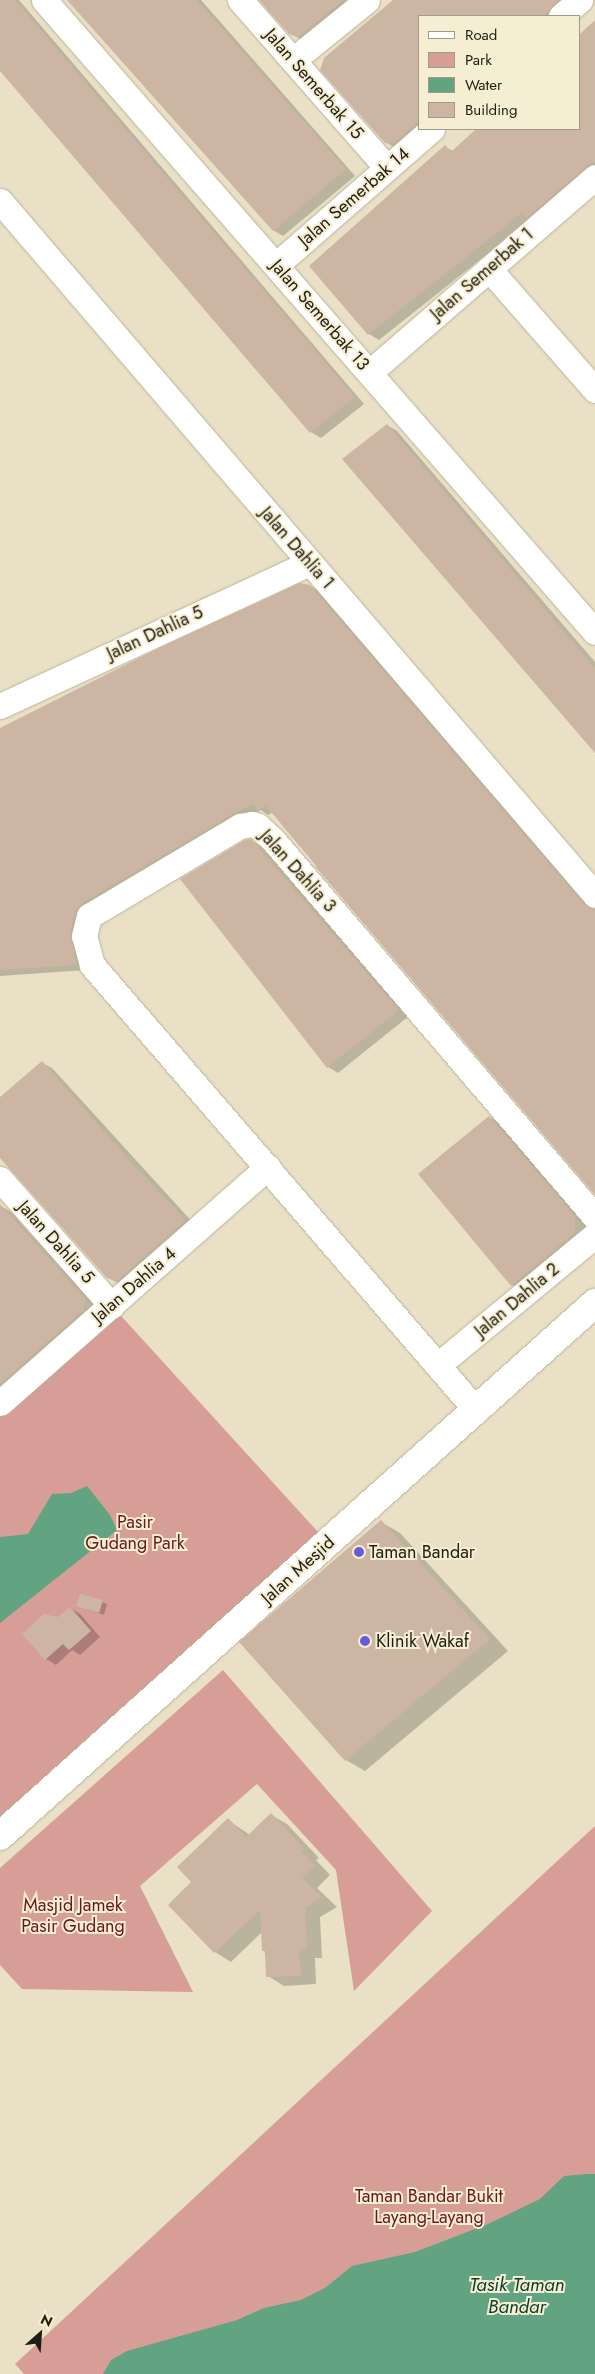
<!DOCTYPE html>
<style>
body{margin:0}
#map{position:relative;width:595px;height:2374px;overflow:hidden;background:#e9e0c5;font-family:Jost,sans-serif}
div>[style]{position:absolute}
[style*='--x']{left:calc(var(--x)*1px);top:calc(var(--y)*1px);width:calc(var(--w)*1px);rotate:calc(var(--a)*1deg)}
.green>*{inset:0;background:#d79d97}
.water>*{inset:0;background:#62a382}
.shadow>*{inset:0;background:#0003}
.building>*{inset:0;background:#cdb5a3}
.roads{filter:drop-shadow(0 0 1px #bcb499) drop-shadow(0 0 1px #bcb499)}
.minor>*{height:25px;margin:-12.5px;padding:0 12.5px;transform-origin:12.5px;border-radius:12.5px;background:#fff}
.major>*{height:28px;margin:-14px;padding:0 14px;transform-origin:14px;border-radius:14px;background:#fff}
.dots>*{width:14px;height:14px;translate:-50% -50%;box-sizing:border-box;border:2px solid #f6eed2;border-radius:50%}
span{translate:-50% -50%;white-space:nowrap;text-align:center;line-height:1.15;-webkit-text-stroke:4px #f6eed2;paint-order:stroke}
.street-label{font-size:18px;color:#201d13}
.park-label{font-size:18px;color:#691919}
.poi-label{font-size:18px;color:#201d13}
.left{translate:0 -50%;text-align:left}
.water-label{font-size:19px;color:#083f29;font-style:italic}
.legend{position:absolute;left:418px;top:15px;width:162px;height:115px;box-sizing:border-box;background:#f6eed2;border:1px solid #a09a86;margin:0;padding:6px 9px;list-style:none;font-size:15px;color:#201d13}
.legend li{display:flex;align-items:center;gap:10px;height:25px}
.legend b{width:25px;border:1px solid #a09a86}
.north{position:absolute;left:15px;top:2309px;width:50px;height:50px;-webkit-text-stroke:4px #f6eed2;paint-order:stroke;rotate:26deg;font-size:14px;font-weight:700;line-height:20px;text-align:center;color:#201d13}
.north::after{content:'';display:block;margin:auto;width:18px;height:22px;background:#201d13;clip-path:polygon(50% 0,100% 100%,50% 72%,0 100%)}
</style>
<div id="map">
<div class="green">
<div style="clip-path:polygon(112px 1306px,328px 1543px,0 1836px,0 1403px)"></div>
<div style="clip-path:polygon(223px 1670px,432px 1911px,354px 1991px,336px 1870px,257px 1784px,140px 1886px,193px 1992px,22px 1989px,0 1965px,0 1868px)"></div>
<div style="clip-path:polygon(595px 1826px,595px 2374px,24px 2374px,15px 2364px)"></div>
</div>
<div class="water">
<div style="clip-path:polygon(87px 1486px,110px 1515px,117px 1530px,0 1623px,0 1537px,28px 1534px,52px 1494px,71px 1493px)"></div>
<div style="clip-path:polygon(587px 2174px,595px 2174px,595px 2374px,103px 2374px,111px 2360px,127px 2351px,237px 2320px,264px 2308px,301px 2300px,325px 2288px,352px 2266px,415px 2252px,488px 2224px,540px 2199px,564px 2176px)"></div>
</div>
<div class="shadow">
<div style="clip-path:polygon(0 0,19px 0,364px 404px,321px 438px,311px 432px,0 69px)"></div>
<div style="clip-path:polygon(70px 0,201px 0,355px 176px,283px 236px,273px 230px)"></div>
<div style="clip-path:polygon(261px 0,359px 0,300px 39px,290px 33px)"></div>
<div style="clip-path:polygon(395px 0,574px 0,559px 16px,419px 16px,419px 129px,396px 148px,385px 142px)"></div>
<div style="clip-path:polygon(591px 26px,595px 28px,595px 173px,531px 219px,379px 340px,369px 334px,310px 266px,445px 147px,453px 151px,478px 129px,579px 129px,579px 37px)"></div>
<div style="clip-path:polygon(387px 425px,397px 431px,595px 662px,595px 752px)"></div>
<div style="clip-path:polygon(310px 586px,321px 592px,593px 910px,595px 910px,595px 1193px,273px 812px,268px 815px,261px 810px,243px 819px,88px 913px,86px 970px,0 976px,0 730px)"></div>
<div style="clip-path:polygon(250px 840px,261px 846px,409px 1016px,338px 1073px,328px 1067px)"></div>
<div style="clip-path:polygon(42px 1063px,52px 1068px,196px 1226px,118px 1283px,107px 1277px,0 1155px,0 1099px)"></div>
<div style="clip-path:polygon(490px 1117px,500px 1123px,585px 1223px,585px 1238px,522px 1291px,512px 1285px)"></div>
<div style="clip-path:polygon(1px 1206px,11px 1212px,95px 1305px,0 1398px)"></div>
<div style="clip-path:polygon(381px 1522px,400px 1533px,508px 1651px,365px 1771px,346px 1760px,241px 1643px)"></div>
<div style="clip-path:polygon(102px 1602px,107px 1604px,104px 1615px,78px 1606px)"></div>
<div style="clip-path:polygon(70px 1608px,80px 1614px,100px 1637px,80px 1655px,72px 1650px,56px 1665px,46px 1659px,59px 1619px)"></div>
<div style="clip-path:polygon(271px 1815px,287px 1824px,319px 1858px,316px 1860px,330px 1875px,317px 1888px,337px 1907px,320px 1917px,322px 1958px,315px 1958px,316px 1984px,284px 1986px,268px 1976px,262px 1932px,231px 1962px,215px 1952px,169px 1905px,193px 1882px,228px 1820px,250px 1835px)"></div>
</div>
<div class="building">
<div style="clip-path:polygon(0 0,15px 0,355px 397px,310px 433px,0 71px)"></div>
<div style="clip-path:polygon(67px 0,197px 0,346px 169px,273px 231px)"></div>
<div style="clip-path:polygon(259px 0,344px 0,298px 37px,289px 34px)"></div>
<div style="clip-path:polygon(393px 0,558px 0,544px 16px,419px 16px,419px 121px,394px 143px,385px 143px,320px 70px,324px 58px)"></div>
<div style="clip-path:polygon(595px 20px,595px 160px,526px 218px,522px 213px,368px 335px,309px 266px,445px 145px,451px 152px,476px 129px,579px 129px,579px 35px)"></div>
<div style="clip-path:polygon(387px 424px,595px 668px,595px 753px,342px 459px)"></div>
<div style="clip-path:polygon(300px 583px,310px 585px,584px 904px,595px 909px,595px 1195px,314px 865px,318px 868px,266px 806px,257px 810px,253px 804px,233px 814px,81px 904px,75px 912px,70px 933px,77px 965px,0 970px,0 728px,155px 650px)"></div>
<div style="clip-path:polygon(251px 839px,399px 1010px,327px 1068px,180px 879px,245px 840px)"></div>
<div style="clip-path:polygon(42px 1061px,130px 1161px,186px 1220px,117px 1281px,107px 1278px,0 1158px,0 1097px)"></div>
<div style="clip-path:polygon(489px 1116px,575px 1216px,575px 1233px,511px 1286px,418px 1174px)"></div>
<div style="clip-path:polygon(0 1204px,85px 1298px,84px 1310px,0 1384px)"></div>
<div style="clip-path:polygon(381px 1520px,490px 1639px,345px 1761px,239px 1642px)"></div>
<div style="clip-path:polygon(80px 1594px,103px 1600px,99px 1613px,76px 1606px)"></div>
<div style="clip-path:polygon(70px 1607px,91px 1631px,69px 1650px,63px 1644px,45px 1660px,22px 1634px,44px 1614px,58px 1617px)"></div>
<div style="clip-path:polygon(271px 1813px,304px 1848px,301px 1851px,315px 1866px,302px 1878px,322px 1897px,305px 1908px,307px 1949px,299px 1949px,301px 1976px,266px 1977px,265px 1951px,262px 1951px,260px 1910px,214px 1953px,168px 1905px,191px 1882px,177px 1867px,228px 1818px,246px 1837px)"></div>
</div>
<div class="roads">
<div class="minor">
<div style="--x:44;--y:0;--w:838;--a:48.92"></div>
<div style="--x:240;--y:0;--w:223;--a:48.8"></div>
<div style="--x:561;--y:16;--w:25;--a:-40"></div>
<div style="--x:293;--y:60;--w:95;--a:-39"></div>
<div style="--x:0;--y:201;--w:914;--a:49.39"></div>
<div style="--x:276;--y:265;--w:207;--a:-41.1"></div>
<div style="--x:489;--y:269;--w:161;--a:48.8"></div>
<div style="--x:370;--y:372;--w:298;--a:-40.9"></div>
<div style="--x:0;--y:706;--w:341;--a:-24.8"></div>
<div style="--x:0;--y:1179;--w:169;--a:48.6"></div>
<div style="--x:438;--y:1365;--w:204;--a:-39.6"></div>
<div style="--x:0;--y:1403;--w:357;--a:-41.4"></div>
<div style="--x:476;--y:1410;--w:588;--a:-130.79"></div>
<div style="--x:92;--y:965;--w:30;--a:-105"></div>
<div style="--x:84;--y:936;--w:21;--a:-76"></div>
<div style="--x:89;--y:916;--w:176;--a:-30.8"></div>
<div style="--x:240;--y:826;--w:12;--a:-9"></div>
<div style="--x:252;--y:824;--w:6;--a:18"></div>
<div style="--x:258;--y:826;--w:21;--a:43"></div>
<div style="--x:273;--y:840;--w:496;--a:49.5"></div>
</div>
<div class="major">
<div style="--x:0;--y:1836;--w:799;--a:-41.85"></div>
</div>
</div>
<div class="dots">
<div style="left:359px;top:1552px;background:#685cd6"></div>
<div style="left:365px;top:1641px;background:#685cd6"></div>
</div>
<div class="street-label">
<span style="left:314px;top:84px;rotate:49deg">Jalan Semerbak 15</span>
<span style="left:354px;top:197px;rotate:-41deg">Jalan Semerbak 14</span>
<span style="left:482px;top:274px;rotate:-41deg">Jalan Semerbak 1</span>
<span style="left:320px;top:315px;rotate:49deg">Jalan Semerbak 13</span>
<span style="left:297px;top:548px;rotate:49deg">Jalan Dahlia 1</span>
<span style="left:155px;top:633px;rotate:-25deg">Jalan Dahlia 5</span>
<span style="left:298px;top:871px;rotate:48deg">Jalan Dahlia 3</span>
<span style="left:56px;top:1242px;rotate:48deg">Jalan Dahlia 5</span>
<span style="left:134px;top:1285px;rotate:-41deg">Jalan Dahlia 4</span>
<span style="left:517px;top:1300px;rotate:-40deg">Jalan Dahlia 2</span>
<span style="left:298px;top:1570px;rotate:-42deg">Jalan Mesjid</span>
</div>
<div class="park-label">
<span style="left:135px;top:1533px">Pasir<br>Gudang Park</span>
<span style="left:73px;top:1916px">Masjid Jamek<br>Pasir Gudang</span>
<span style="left:429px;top:2207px">Taman Bandar Bukit<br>Layang-Layang</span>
</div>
<div class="poi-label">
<span class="left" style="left:369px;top:1552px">Taman Bandar</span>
<span class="left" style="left:376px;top:1641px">Klinik Wakaf</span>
</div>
<div class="water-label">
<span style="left:517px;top:2296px">Tasik Taman<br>Bandar</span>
</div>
<ul class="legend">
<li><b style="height:6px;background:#fff"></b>Road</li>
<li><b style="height:14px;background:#d79d97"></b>Park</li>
<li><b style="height:14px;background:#62a382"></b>Water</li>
<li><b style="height:14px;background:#cdb5a3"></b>Building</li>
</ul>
<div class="north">N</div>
</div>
